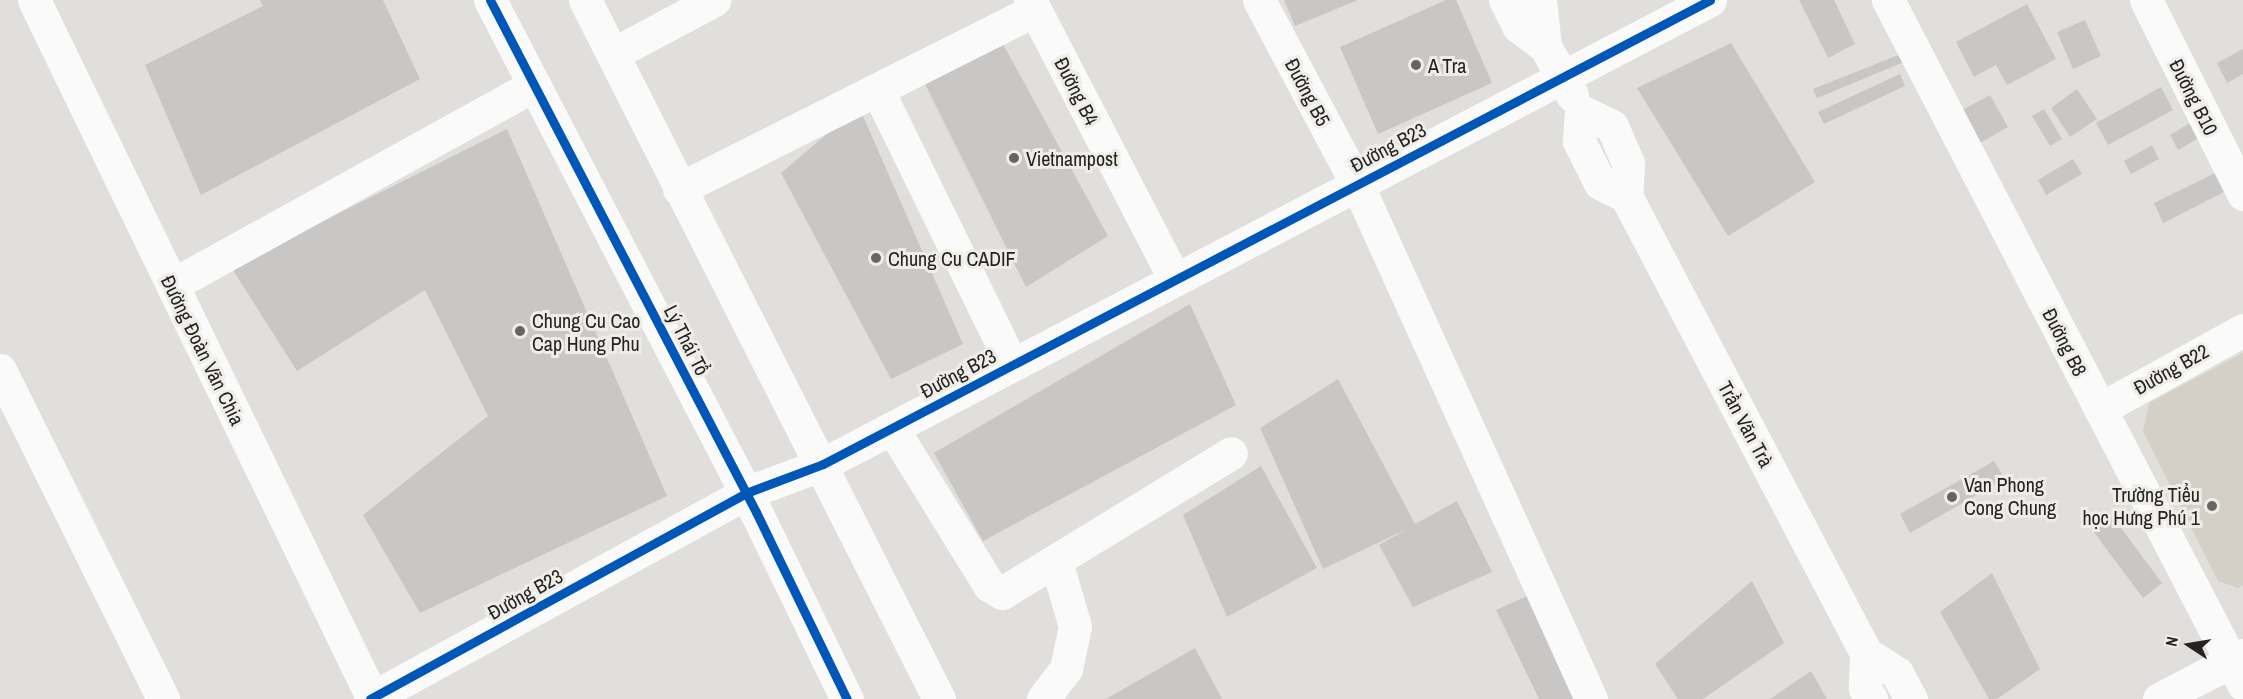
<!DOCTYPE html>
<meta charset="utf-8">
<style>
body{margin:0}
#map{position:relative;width:2243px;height:699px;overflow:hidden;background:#e1dfdc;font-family:"Archivo Narrow",sans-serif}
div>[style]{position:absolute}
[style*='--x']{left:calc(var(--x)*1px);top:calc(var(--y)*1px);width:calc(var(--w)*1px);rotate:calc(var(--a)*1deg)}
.built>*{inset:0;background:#d4d0c8}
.building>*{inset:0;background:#c8c7c6}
.minor>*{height:33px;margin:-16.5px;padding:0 16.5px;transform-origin:16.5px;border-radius:16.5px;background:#fafafa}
.cycleway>*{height:9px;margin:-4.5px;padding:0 4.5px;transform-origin:4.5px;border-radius:4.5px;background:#0057b8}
.dots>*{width:16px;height:16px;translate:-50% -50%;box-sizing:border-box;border:3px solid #efede8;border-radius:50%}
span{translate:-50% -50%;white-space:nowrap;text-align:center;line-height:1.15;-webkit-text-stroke:6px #efede8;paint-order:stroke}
.poi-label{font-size:20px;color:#242322}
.left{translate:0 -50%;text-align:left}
.right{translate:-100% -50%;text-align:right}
.street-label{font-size:20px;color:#242322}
.north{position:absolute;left:2159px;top:615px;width:60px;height:60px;-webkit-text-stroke:4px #efede8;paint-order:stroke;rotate:282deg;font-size:16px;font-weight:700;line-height:24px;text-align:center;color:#242322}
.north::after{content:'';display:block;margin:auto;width:21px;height:27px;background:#242322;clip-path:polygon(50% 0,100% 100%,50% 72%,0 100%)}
</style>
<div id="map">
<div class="built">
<div style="clip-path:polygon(2243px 353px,2243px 585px,2238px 588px,2218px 581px,2143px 431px,2149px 403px)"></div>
</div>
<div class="building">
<div style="clip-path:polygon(260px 0,383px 0,420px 79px,201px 195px,145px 65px,263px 6px)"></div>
<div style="clip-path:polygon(1284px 0,1358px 0,1295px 26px)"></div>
<div style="clip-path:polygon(1446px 0,1456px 0,1492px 83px,1378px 134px,1340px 47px)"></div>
<div style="clip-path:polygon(1799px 0,1834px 0,1855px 44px,1828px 58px)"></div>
<div style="clip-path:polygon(2027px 4px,2056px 59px,2007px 85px,1996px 65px,1974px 77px,1956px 42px)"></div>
<div style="clip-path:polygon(2085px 20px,2101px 56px,2073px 69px,2057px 32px)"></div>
<div style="clip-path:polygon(997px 33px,1108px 236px,1026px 287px,923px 80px)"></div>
<div style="clip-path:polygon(1731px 43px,1815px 182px,1728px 236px,1637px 88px)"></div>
<div style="clip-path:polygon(2243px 49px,2243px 74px,2227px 83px,2217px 63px)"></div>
<div style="clip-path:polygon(1901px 54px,1904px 62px,1817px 98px,1813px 89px)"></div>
<div style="clip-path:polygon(1900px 74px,1905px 86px,1824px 124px,1818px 112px)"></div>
<div style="clip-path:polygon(2161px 87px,2173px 110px,2108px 145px,2096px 123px)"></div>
<div style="clip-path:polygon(2077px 89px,2097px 119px,2070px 137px,2051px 108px)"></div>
<div style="clip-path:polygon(1990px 95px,2008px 127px,1971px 148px,1953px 115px)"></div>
<div style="clip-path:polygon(859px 107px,963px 344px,891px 379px,781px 173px)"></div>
<div style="clip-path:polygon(2044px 109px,2062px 139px,2050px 146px,2032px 116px)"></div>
<div style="clip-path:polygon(2195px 120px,2204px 135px,2178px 150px,2170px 135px)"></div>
<div style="clip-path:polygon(507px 129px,667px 496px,420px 613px,363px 515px,488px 416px,425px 290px,297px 371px,231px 267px)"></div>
<div style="clip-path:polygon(2152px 145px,2159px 159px,2131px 174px,2124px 161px)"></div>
<div style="clip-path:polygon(2073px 159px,2082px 174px,2046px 195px,2038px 180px)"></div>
<div style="clip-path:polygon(2217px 172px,2226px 191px,2163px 223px,2154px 203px)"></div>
<div style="clip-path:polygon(1190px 304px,1236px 405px,983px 541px,934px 453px)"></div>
<div style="clip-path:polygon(1338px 379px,1415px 524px,1457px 501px,1492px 572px,1413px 607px,1379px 545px,1409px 528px,1323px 569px,1260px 428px)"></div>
<div style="clip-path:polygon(1994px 461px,2005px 479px,1910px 533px,1900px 514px)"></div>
<div style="clip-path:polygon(1261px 466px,1317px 568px,1227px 617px,1183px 515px)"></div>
<div style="clip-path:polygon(2112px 516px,2162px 583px,2143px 598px,2093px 531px)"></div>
<div style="clip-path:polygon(1992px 573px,2040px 669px,1997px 699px,1989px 699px,1940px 612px)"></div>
<div style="clip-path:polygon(1752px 581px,1784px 643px,1703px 699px,1678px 699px,1655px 664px)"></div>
<div style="clip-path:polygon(1527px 596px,1576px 699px,1539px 699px,1496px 610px)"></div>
<div style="clip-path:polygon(1195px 648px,1222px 699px,1106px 699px)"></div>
<div style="clip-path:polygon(1811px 671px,1827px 699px,1770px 699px)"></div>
</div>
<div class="minor">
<div style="--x:34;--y:0;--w:777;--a:64.13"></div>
<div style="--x:490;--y:0;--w:577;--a:62.55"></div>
<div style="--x:756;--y:512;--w:208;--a:64.1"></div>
<div style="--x:585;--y:0;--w:784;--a:63.14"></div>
<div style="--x:1030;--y:0;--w:313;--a:62.6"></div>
<div style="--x:1259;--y:0;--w:208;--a:62"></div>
<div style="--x:1357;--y:184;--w:566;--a:65.56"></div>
<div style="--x:1505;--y:0;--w:29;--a:63"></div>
<div style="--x:1518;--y:26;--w:34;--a:37"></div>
<div style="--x:1545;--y:46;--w:56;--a:61.1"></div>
<div style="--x:1540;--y:0;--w:46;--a:83.8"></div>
<div style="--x:1888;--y:0;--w:771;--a:62.57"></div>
<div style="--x:2146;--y:0;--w:217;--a:63.4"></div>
<div style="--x:613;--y:54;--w:115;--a:-28.1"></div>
<div style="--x:879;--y:93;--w:302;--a:63.9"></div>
<div style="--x:1581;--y:111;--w:34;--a:26"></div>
<div style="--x:1612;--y:126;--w:40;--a:66.6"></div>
<div style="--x:1628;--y:163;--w:33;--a:93"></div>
<div style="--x:1626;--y:196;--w:516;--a:62.29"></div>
<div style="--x:1866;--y:653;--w:35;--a:92"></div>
<div style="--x:1865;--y:688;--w:13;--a:61"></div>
<div style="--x:1581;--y:111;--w:30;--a:94"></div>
<div style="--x:1579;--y:141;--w:47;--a:63.4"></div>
<div style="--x:1600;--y:183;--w:29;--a:27"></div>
<div style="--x:679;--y:189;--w:398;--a:-26.7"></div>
<div style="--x:172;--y:285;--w:414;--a:-28.9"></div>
<div style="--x:0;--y:370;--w:367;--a:63.6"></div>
<div style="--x:2100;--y:409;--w:163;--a:-28.9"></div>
<div style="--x:892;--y:428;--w:185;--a:58.3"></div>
<div style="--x:989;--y:585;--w:15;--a:32"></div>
<div style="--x:1002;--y:593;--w:268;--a:-31.4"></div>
<div style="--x:1866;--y:653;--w:37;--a:33"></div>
<div style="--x:1897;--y:673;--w:30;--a:62"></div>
<div style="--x:370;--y:699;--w:429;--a:-28.7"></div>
<div style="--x:746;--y:493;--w:82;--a:-20.6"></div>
<div style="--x:823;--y:464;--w:1001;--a:-27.61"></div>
<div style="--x:1043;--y:699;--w:38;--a:-53"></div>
<div style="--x:1066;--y:669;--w:44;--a:-78.2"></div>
<div style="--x:1075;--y:626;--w:67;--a:-106.5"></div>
<div style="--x:2159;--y:699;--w:95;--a:-27.6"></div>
</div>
<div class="cycleway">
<div style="--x:490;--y:0;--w:577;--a:62.55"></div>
<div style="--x:756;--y:512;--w:208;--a:64.1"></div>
<div style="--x:370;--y:699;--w:429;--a:-28.7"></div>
<div style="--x:746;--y:493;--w:82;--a:-20.6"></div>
<div style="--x:823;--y:464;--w:1001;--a:-27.61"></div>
</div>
<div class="dots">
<div style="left:1416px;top:65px;background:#666563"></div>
<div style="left:1014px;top:158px;background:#666563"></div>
<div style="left:876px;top:258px;background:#666563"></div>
<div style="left:520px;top:331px;background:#666563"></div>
<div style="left:1952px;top:497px;background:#666563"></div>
<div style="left:2212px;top:506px;background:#666563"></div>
</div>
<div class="poi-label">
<span class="left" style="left:1428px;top:65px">A Tra</span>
<span class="left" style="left:1026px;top:158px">Vietnampost</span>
<span class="left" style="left:888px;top:258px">Chung Cu CADIF</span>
<span class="left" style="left:532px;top:332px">Chung Cu Cao<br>Cap Hung Phu</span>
<span class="left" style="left:1964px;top:496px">Van Phong<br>Cong Chung</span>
<span class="right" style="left:2200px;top:506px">Trường Tiểu<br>học Hưng Phú 1</span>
</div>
<div class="street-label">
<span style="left:1077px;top:91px;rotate:63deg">Đường B4</span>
<span style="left:1308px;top:92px;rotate:62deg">Đường B5</span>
<span style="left:2194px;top:97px;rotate:63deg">Đường B10</span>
<span style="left:1388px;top:147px;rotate:-28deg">Đường B23</span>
<span style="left:687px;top:340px;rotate:63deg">Lý Thái Tổ</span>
<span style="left:2065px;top:342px;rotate:63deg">Đường B8</span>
<span style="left:203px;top:350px;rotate:64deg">Đường Đoàn Văn Chia</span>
<span style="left:2171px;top:369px;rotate:-29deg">Đường B22</span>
<span style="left:958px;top:373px;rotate:-28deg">Đường B23</span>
<span style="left:1746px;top:424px;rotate:62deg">Trần Văn Trà</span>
<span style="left:525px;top:594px;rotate:-29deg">Đường B23</span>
</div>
<div class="north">N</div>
</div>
